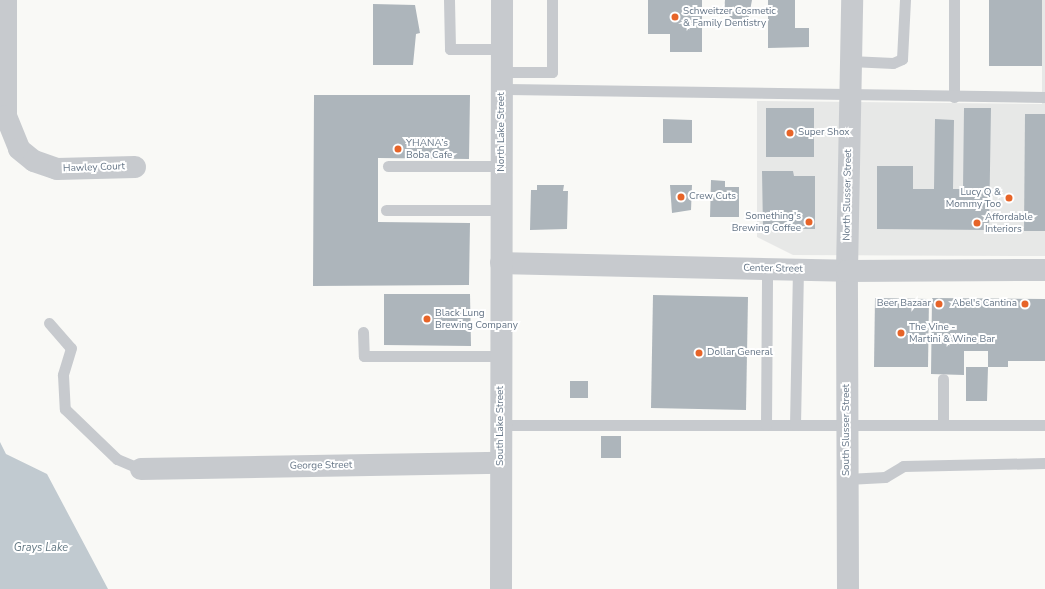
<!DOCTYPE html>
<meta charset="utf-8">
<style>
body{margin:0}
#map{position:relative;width:1045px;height:589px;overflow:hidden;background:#f9f9f6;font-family:"Nunito Sans",sans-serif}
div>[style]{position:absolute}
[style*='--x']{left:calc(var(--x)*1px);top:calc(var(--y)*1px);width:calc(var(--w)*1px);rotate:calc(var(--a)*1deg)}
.built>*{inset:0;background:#e7e8e7}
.water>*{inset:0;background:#c1cad0}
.building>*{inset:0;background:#adb5bb}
.service>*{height:11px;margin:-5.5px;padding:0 5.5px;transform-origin:5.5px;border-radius:5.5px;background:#c7cace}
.minor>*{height:22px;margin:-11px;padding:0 11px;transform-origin:11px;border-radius:11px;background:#c7cace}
.tertiary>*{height:22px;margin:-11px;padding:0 11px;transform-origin:11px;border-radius:11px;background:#c7cace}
.dots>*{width:11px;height:11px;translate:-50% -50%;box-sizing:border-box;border:2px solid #fff;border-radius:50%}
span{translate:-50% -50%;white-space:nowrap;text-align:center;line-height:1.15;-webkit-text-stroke:4px #fff;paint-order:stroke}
.poi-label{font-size:10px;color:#677788}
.left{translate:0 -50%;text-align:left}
.right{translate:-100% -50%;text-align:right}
.street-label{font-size:10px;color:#677788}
.water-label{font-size:11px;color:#637883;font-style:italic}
</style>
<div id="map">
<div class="built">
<div style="clip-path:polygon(1042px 0,1045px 0,1045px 256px,793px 255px,757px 237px,757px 101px,1042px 104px)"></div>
</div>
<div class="water">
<div style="clip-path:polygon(0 442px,6px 454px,47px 474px,108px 589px,0 589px)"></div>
</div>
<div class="building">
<div style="clip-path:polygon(648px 0,702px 0,702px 52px,670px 52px,670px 34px,648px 34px)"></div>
<div style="clip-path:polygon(725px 0,752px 0,748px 21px,734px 20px,729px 16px,729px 11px,724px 11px)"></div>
<div style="clip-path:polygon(768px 0,795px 0,795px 28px,809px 28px,809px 47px,768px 48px)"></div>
<div style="clip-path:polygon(989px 0,1042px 0,1042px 66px,989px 66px)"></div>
<div style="clip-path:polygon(373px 4px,415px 5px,420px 33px,416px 34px,413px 65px,373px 65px)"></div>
<div style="clip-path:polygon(314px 95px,470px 95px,469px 159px,378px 158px,378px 222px,470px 223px,469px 285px,313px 286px)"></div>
<div style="clip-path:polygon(766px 108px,814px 108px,814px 157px,766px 157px)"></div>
<div style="clip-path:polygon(964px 108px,991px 108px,989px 230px,877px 229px,877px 166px,913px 166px,913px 189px,934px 189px,935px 119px,954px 120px,953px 189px,963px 189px)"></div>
<div style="clip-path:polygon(1025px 114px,1045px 114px,1045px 231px,1024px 231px)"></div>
<div style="clip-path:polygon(663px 119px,692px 120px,692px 143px,663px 143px)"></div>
<div style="clip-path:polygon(762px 171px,793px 171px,794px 176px,815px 176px,815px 229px,763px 229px)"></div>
<div style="clip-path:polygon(711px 180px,725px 181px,725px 187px,739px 187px,739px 217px,710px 217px)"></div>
<div style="clip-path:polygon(537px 185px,564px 185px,563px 191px,568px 191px,567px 229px,530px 230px,531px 190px,537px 190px)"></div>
<div style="clip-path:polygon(670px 185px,692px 185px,691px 210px,672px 213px)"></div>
<div style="clip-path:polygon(384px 294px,470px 294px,471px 346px,384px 345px)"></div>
<div style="clip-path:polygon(653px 295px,748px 297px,746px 410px,651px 408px)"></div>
<div style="clip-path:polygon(875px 298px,929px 299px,928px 367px,874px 367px)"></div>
<div style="clip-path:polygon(932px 298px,1045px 299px,1045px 361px,1008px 361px,1008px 367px,988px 367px,987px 401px,966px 401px,966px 367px,988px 367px,988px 351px,964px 351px,964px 375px,931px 374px)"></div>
<div style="clip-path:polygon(570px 381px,588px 381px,588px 398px,570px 398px)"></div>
<div style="clip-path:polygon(601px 436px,621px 436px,621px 458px,601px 458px)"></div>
</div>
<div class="service">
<div style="--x:449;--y:0;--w:49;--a:88.8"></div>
<div style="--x:450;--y:49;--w:52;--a:0"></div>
<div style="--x:954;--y:0;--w:97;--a:90"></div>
<div style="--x:850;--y:61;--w:43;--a:2.7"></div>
<div style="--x:893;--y:63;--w:10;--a:-24"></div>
<div style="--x:902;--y:59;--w:59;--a:-87.1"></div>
<div style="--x:502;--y:72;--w:50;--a:0"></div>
<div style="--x:552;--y:72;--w:72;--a:-90"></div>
<div style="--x:502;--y:89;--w:543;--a:0.84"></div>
<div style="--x:388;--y:166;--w:114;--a:0"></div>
<div style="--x:386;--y:210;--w:116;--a:0"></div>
<div style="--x:49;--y:323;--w:33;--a:49"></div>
<div style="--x:71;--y:348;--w:28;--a:107"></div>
<div style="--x:63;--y:375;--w:34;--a:87"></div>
<div style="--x:65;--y:409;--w:72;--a:43.9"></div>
<div style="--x:117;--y:459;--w:26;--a:23"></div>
<div style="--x:363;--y:332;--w:24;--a:88"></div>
<div style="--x:364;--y:356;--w:137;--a:0"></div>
<div style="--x:943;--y:379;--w:45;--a:90"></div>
<div style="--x:501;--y:425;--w:544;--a:0"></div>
<div style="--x:766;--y:425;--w:156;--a:-89.6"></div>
<div style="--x:795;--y:425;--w:156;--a:-88.9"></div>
<div style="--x:847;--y:479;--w:38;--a:-3"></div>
<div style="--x:885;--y:477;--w:21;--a:-31"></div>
<div style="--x:903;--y:466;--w:142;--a:-1.2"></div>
</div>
<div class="minor">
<div style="--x:6;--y:0;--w:116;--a:90"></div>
<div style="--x:6;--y:116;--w:35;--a:68"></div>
<div style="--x:19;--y:149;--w:19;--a:39"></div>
<div style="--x:34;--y:161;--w:24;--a:19"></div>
<div style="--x:57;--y:169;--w:78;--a:-1.5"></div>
<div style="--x:141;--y:469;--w:360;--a:-1"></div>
<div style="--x:848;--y:589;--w:318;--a:-90.2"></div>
<div style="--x:847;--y:271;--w:271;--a:-88.9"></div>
</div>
<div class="tertiary">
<div style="--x:501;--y:263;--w:346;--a:1.3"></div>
<div style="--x:847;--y:271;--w:198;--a:-0.3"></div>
<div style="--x:501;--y:589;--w:589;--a:-89.9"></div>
</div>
<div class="dots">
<div style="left:675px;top:17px;background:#e76428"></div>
<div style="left:790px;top:133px;background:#e76428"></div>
<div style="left:398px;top:149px;background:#e76428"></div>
<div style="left:681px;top:197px;background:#e76428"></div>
<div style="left:1009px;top:198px;background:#e76428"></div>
<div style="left:809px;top:222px;background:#e76428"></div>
<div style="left:977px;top:223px;background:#e76428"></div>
<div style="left:939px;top:304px;background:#e76428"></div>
<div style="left:1025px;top:304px;background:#e76428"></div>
<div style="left:427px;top:319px;background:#e76428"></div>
<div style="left:901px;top:333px;background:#e76428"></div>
<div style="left:699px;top:353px;background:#e76428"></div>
</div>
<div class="poi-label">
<span class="left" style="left:683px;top:17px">Schweitzer Cosmetic<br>&amp; Family Dentistry</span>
<span class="left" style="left:798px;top:133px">Super Shox</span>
<span class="left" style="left:406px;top:149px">YHANA’s<br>Boba Cafe</span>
<span class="right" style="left:1001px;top:198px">Lucy Q &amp;<br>Mommy Too</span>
<span class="left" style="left:689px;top:197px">Crew Cuts</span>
<span class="right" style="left:801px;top:222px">Something's<br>Brewing Coffee</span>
<span class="left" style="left:985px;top:223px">Affordable<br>Interiors</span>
<span class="right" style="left:931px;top:304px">Beer Bazaar</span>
<span class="right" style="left:1017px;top:304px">Abel's Cantina</span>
<span class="left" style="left:435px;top:319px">Black Lung<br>Brewing Company</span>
<span class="left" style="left:909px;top:333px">The Vine -<br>Martini &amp; Wine Bar</span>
<span class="left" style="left:707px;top:353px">Dollar General</span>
</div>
<div class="street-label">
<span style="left:502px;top:132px;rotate:-90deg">North Lake Street</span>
<span style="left:94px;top:168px;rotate:-2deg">Hawley Court</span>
<span style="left:848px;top:195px;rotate:-89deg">North Slusser Street</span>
<span style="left:773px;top:269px;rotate:1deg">Center Street</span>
<span style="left:501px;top:426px;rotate:-90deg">South Lake Street</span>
<span style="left:847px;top:430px;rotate:-90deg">South Slusser Street</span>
<span style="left:321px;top:466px;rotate:-1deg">George Street</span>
</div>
<div class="water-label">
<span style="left:41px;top:548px">Grays Lake</span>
</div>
</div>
